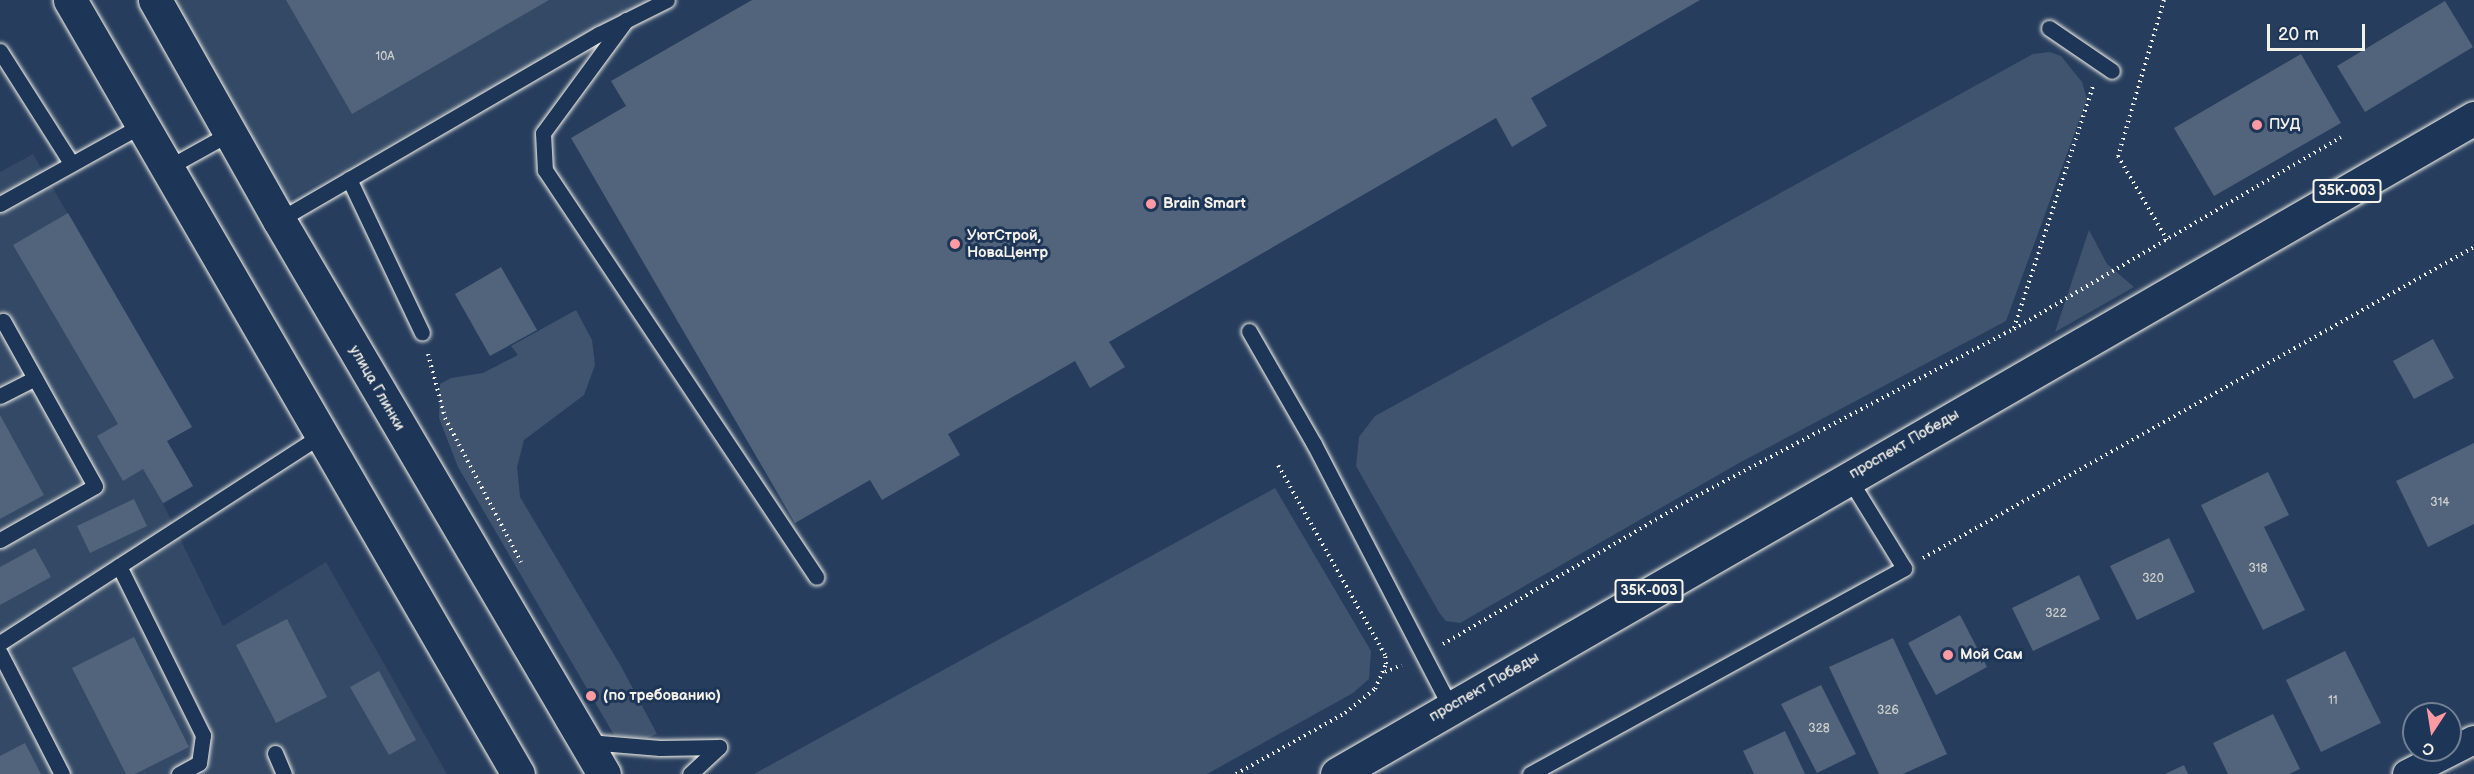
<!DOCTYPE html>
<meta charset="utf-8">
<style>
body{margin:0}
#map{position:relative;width:2474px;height:774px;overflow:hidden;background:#263d5d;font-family:"Balsamiq Sans",sans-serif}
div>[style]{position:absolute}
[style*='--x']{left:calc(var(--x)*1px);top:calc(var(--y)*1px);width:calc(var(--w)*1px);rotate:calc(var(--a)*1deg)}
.built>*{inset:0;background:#334966}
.green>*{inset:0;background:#40546f}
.building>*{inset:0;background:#52647b}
.path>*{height:4px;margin-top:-2px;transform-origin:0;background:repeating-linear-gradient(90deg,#f4f1e8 0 1.5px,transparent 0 6px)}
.roads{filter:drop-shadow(0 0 2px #f4f1e8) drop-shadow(0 0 2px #f4f1e8)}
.lane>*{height:15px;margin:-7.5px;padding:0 7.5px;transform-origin:7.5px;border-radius:7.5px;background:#1d3557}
.street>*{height:28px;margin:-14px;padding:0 14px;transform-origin:14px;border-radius:14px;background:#1d3557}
.secondary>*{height:33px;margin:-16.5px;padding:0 16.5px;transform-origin:16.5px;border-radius:16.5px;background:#1d3557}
.primary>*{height:33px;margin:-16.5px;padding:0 16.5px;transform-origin:16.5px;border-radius:16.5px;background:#1d3557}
.dots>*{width:16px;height:16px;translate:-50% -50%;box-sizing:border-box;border:3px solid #1d3557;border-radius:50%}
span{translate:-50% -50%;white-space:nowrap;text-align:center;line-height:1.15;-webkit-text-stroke:6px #1d3557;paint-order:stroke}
.number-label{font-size:12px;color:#cccecd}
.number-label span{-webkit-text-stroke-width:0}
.shield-label span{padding:2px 4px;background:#1d3557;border:2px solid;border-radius:4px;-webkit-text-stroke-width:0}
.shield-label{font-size:14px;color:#f4f1e8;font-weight:700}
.poi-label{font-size:15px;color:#f4f1e8;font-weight:700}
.left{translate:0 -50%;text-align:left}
.street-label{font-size:15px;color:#f4f1e8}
.north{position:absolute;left:2402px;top:702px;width:60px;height:60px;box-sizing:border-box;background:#1d3557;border:2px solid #738091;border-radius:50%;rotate:192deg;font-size:16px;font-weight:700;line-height:24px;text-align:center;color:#f4f1e8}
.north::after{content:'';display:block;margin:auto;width:21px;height:27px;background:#ff9aa2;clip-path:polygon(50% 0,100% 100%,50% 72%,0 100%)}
.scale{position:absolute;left:2267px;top:24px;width:98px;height:27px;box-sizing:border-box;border:3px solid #f4f1e8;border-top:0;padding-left:8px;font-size:18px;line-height:21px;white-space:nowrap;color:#f4f1e8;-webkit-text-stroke:4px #1d3557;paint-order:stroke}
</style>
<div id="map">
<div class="built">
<div style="clip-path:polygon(169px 0,650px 0,284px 202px)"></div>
<div style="clip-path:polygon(33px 154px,192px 427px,167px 441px,193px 486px,163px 504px,223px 626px,326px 562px,447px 774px,0 774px,0 172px)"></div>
</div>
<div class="green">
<div style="clip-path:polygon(2050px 52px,2061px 56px,2082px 82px,2087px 99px,2006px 321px,1739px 463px,1460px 623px,1446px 621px,1440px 614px,1356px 466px,1359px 437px,1375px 416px,2033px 54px)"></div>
<div style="clip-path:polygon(2089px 230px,2107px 264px,2134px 287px,2055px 332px)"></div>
<div style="clip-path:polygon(576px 310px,592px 340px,595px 365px,584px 395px,524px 440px,517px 467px,520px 497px,622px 668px,657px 734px,647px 738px,614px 735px,458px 467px,439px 418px,440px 384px,451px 378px,483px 373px,518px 355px,511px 346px)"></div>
<div style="clip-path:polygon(1275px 488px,1371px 651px,1369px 679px,1353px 693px,1207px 774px,754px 774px)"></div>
</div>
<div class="building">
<div style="clip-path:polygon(286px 0,549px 0,352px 114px)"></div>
<div style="clip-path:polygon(752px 0,1700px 0,1531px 98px,1547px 126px,1512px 147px,1496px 118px,1109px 342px,1125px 367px,1090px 388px,1075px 361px,948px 434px,960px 455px,882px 500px,870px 480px,795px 523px,571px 138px,626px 106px,611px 81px)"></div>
<div style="clip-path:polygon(2445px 1px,2473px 47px,2365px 112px,2337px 66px)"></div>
<div style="clip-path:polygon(2301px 54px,2341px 123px,2214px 196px,2174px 128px)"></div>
<div style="clip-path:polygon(68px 213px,192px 427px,167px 441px,193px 486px,163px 503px,143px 469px,123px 481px,97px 436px,118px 424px,13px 245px)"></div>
<div style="clip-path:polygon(501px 267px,537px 330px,490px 356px,455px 294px)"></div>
<div style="clip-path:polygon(2433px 339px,2454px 378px,2414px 399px,2393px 361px)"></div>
<div style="clip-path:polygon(0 415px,44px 495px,0 519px)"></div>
<div style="clip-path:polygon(2474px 443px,2474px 524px,2428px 547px,2396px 481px)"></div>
<div style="clip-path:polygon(2268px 472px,2289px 515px,2264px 527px,2305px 610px,2263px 630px,2201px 505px)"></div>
<div style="clip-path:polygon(134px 499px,147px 526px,90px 553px,77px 526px)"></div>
<div style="clip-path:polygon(2169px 538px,2195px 592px,2137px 620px,2110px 566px)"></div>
<div style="clip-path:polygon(35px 548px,51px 577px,0 605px,0 567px)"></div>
<div style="clip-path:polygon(2079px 575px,2100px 619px,2033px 651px,2012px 608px)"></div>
<div style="clip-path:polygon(1960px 615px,1987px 667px,1936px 695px,1908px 643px)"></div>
<div style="clip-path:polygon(287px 619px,327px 697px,276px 723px,236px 645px)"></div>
<div style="clip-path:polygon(134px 637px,189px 747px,135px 774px,126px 774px,72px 668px)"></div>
<div style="clip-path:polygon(1893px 638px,1947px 754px,1903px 774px,1879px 774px,1829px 667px)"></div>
<div style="clip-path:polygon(2345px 651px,2381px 723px,2321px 752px,2286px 680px)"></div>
<div style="clip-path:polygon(379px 671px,416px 740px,389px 755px,350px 687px)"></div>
<div style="clip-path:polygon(1821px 685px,1856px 754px,1817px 773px,1781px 704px)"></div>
<div style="clip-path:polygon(2273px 714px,2300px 769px,2289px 774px,2228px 774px,2213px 743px)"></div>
<div style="clip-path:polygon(1785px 731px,1805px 774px,1754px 774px,1743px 751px)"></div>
<div style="clip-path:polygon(25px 743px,41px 774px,0 774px,0 756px)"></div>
<div style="clip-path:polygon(2184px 765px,2188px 774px,2165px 774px)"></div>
</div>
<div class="path">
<div style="--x:2164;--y:0;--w:163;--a:106.4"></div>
<div style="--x:2118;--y:156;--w:97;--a:59.7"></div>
<div style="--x:2014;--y:328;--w:254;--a:-71.9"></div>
<div style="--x:428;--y:354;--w:66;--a:75.1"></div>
<div style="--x:445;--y:418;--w:163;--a:62.2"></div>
<div style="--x:1923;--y:558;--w:633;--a:-29.44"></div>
<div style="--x:1443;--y:644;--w:287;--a:-30.3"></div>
<div style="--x:1691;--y:499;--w:365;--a:-27.8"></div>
<div style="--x:2014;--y:329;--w:379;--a:-30.4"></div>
<div style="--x:1385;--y:672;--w:18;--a:-22"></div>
<div style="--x:1236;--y:774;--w:125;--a:-29.2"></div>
<div style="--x:1345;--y:713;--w:38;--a:-39"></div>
<div style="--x:1375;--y:689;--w:27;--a:-66"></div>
<div style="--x:1386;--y:664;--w:9;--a:-96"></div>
<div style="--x:1385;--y:655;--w:220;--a:-119.4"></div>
</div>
<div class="roads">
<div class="lane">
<div style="--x:626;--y:20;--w:140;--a:126.3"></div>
<div style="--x:543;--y:133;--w:37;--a:87"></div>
<div style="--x:545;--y:170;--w:489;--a:56.3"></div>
<div style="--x:2049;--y:28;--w:76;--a:34.3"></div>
<div style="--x:0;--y:51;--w:133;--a:57.6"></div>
<div style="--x:169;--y:167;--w:70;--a:-29.1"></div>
<div style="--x:349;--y:179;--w:170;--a:64.6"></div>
<div style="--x:0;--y:204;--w:165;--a:-29.1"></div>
<div style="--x:279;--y:220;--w:370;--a:-30.2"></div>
<div style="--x:599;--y:34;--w:76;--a:-26.6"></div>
<div style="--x:1249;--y:331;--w:130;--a:60.1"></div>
<div style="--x:1314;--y:444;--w:295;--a:62.6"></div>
<div style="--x:0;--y:396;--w:39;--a:-27"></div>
<div style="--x:0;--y:540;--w:109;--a:-29.6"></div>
<div style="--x:95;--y:486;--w:189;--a:-119.1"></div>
<div style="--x:119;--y:566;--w:189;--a:63.6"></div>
<div style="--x:203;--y:735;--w:28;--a:98"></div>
<div style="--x:199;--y:763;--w:23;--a:151"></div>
<div style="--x:0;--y:643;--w:386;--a:-32.9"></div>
<div style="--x:0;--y:653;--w:136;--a:62.9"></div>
<div style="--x:588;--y:742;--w:72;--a:4.8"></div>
<div style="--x:660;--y:748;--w:59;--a:-1"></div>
<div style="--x:275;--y:753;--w:23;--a:67"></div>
<div style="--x:690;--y:774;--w:40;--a:-43"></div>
<div style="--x:1530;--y:774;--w:427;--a:-28.8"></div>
<div style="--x:1904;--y:568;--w:107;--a:-121.6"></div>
</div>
<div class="street">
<div style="--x:2407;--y:774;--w:75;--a:-26.9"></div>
</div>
<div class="secondary">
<div style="--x:70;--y:0;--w:894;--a:59.94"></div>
<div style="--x:155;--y:0;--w:253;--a:60.6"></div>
<div style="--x:279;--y:220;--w:642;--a:59.6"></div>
</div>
<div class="primary">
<div style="--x:1337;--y:774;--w:1313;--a:-29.98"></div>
</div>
</div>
<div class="dots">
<div style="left:2257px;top:125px;background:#ff9aa2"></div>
<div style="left:1151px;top:204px;background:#ff9aa2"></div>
<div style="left:955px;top:244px;background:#ff9aa2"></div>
<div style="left:1948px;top:655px;background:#ff9aa2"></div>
<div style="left:591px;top:696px;background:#ff9aa2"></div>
</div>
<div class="number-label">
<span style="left:385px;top:57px">10А</span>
<span style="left:2440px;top:503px">314</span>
<span style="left:2258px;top:569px">318</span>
<span style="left:2153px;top:579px">320</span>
<span style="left:2056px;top:614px">322</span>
<span style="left:2333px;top:701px">11</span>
<span style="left:1888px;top:711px">326</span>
<span style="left:1819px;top:729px">328</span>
</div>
<div class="shield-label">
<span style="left:2347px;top:191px">35К-003</span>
<span style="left:1649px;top:591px">35К-003</span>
</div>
<div class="poi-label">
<span class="left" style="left:2269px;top:125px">ПУД</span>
<span class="left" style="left:1163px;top:204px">Brain Smart</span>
<span class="left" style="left:967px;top:244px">УютСтрой,<br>НоваЦентр</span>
<span class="left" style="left:1960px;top:655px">Мой Сам</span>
<span class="left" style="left:603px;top:696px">(по требованию)</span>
</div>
<div class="street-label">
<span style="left:377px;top:388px;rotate:60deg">улица Глинки</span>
<span style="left:1904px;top:444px;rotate:-30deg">проспект Победы</span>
<span style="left:1484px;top:687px;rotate:-30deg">проспект Победы</span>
</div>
<div class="north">С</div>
<div class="scale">20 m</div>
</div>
